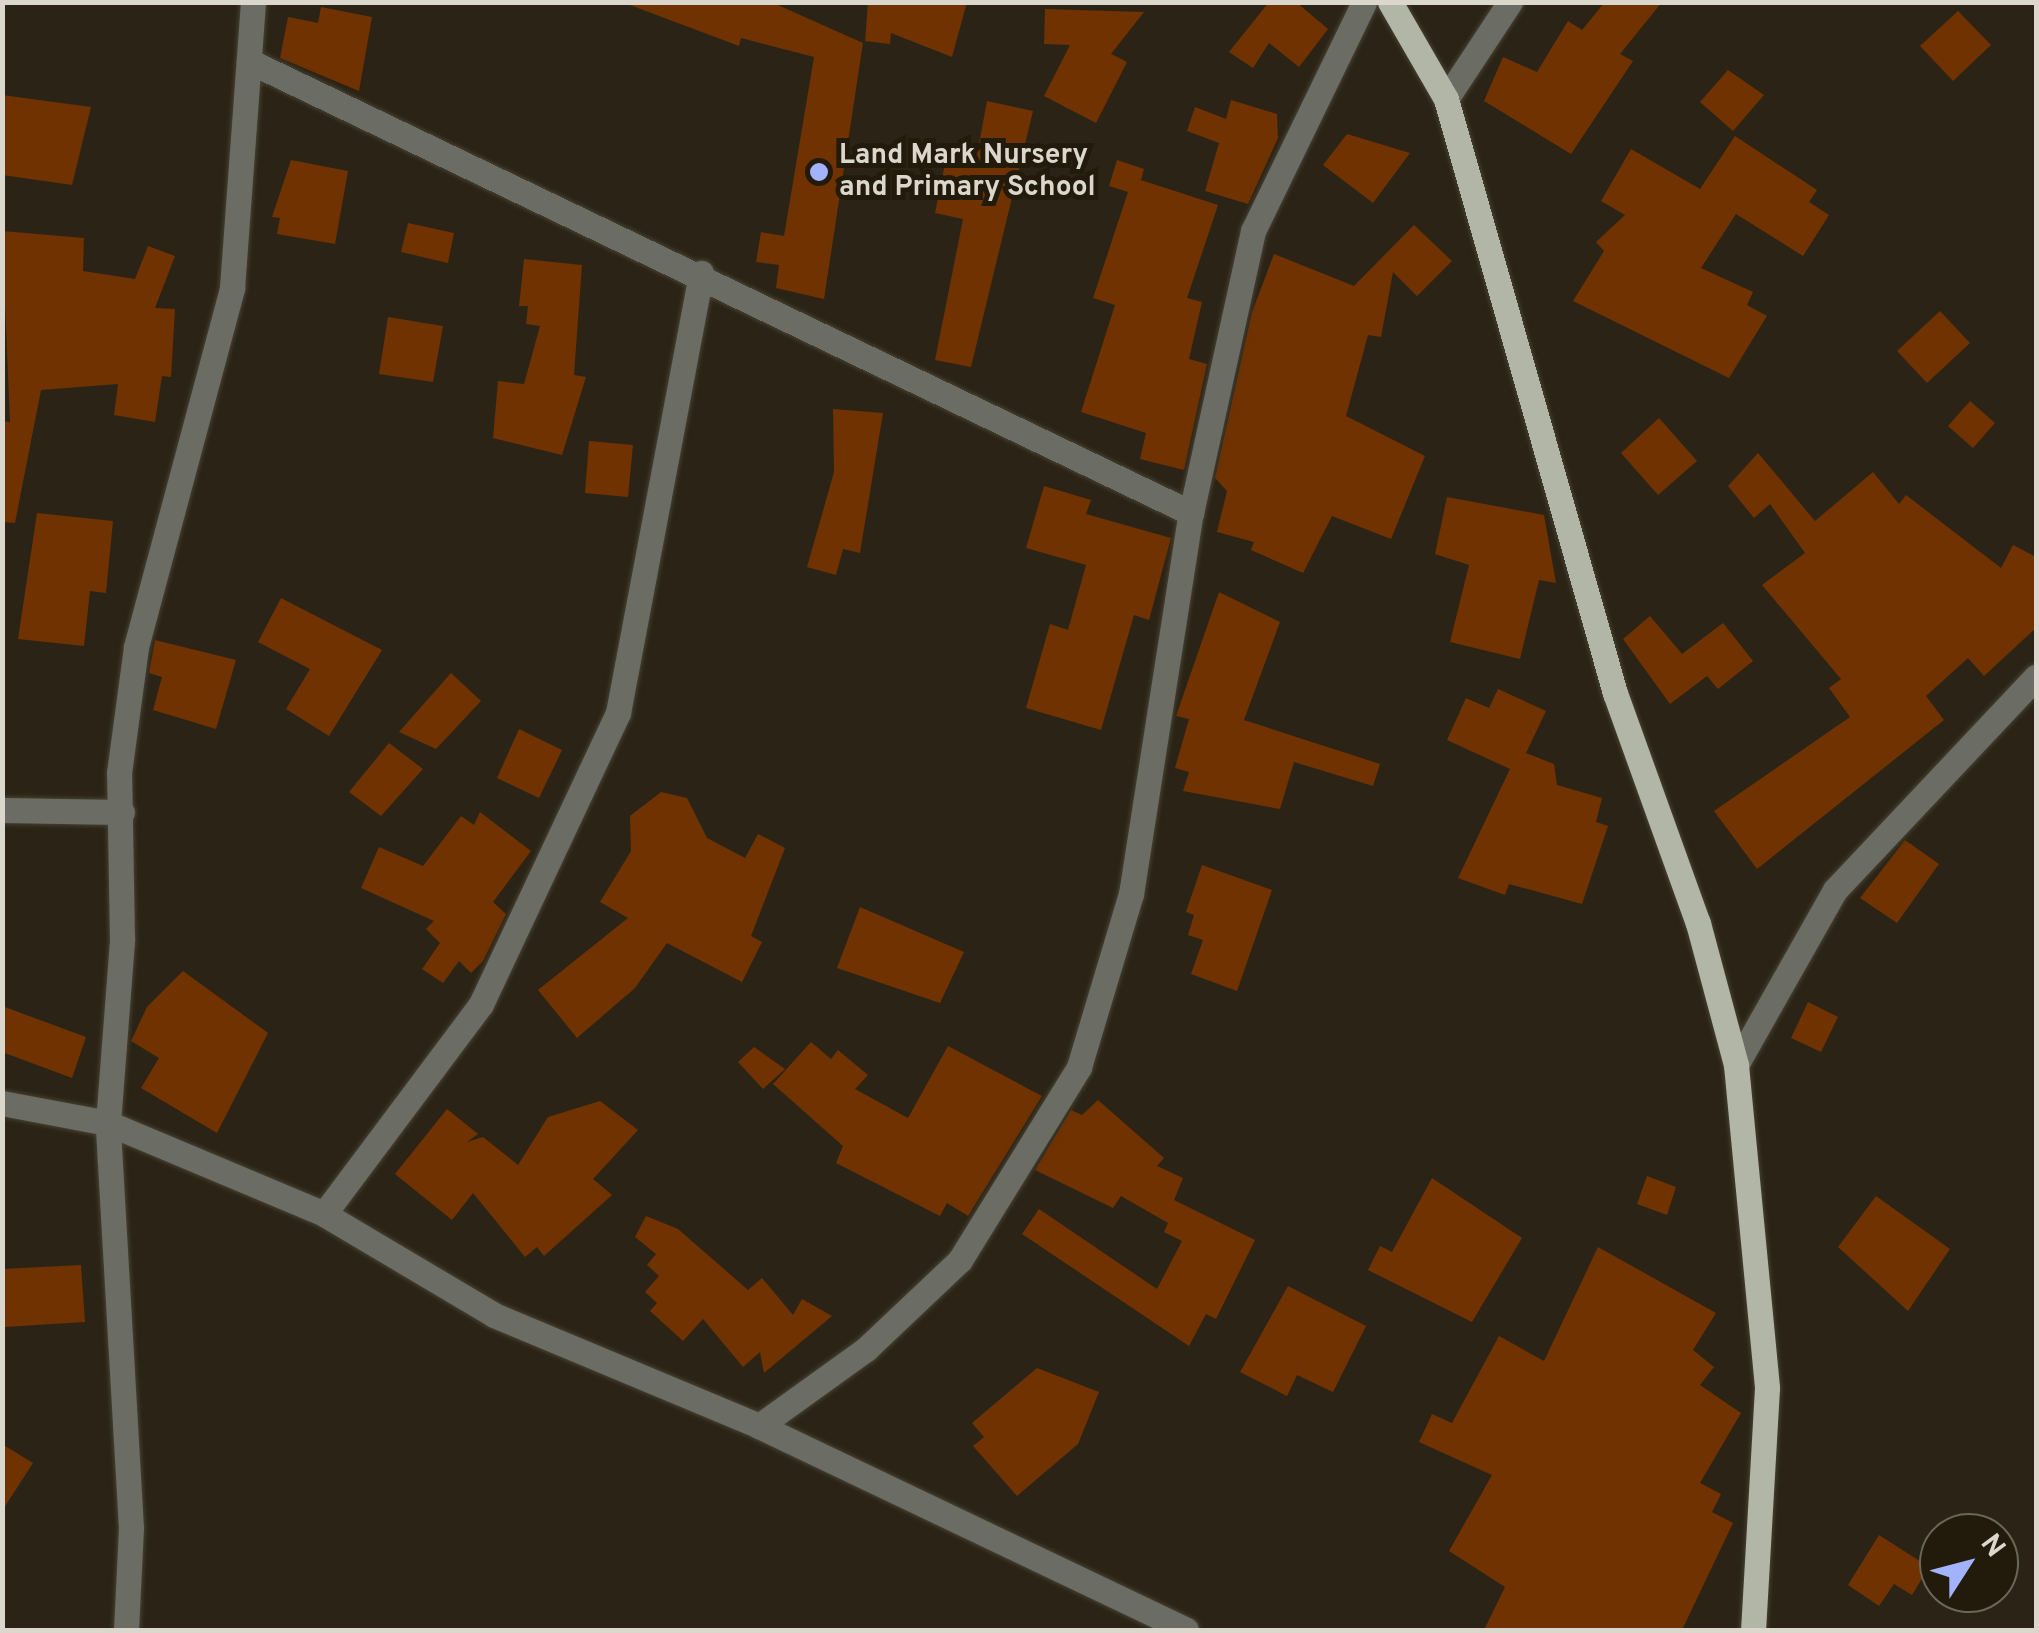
<!DOCTYPE html>
<style>
body{margin:0}
#map{position:relative;width:2039px;height:1633px;overflow:hidden;background:#2b2416;font-family:Overpass,sans-serif}
div>[style]{position:absolute}
[style*='--x']{left:calc(var(--x)*1px);top:calc(var(--y)*1px);width:calc(var(--w)*1px);rotate:calc(var(--a)*1deg)}
.building>*{inset:0;background:#703200}
.roads{filter:drop-shadow(0 0 2px #474133) drop-shadow(0 0 2px #474133)}
.minor>*{height:25px;margin:-12.5px;padding:0 12.5px;transform-origin:12.5px;border-radius:12.5px;background:#6b6d65}
.major>*{height:25px;margin:-12.5px;padding:0 12.5px;transform-origin:12.5px;border-radius:12.5px;background:#b2b6a6}
.dots>*{width:28px;height:28px;translate:-50% -50%;box-sizing:border-box;border:5px solid #221b0c;border-radius:50%}
span{translate:-50% -50%;white-space:nowrap;text-align:center;line-height:1.15;-webkit-text-stroke:10px #221b0c;paint-order:stroke}
.poi-label{font-size:28px;color:#dbd7cd;font-weight:700}
.left{translate:0 -50%;text-align:left}
.frame{position:absolute;inset:0;border:5px solid #dbd7cd;pointer-events:none}
.north{position:absolute;left:1919px;top:1513px;width:100px;height:100px;box-sizing:border-box;background:#221b0c;border:2px solid #6c6659;border-radius:50%;rotate:54deg;font-size:28px;font-weight:700;line-height:40px;text-align:center;color:#dbd7cd}
.north::after{content:'';display:block;margin:auto;width:35px;height:45px;background:#a3b2fd;clip-path:polygon(50% 0,100% 100%,50% 72%,0 100%)}
</style>
<div id="map">
<div class="building">
<div style="clip-path:polygon(622px 2px,771px 2px,863px 43px,824px 299px,776px 288px,779px 265px,756px 262px,761px 232px,784px 236px,814px 57px,741px 38px,739px 46px)"></div>
<div style="clip-path:polygon(868px 2px,967px 2px,952px 57px,891px 33px,890px 44px,865px 41px)"></div>
<div style="clip-path:polygon(1269px 2px,1296px 2px,1328px 29px,1299px 67px,1269px 43px,1253px 68px,1229px 52px)"></div>
<div style="clip-path:polygon(1605px 2px,1662px 2px,1620px 54px,1633px 61px,1571px 154px,1484px 101px,1503px 57px,1537px 72px,1568px 21px,1582px 30px)"></div>
<div style="clip-path:polygon(321px 7px,372px 17px,359px 91px,280px 58px,288px 17px,318px 23px)"></div>
<div style="clip-path:polygon(1045px 9px,1144px 12px,1111px 54px,1127px 62px,1096px 123px,1044px 96px,1070px 45px,1044px 44px)"></div>
<div style="clip-path:polygon(1958px 11px,1991px 45px,1953px 81px,1920px 46px)"></div>
<div style="clip-path:polygon(1728px 70px,1764px 95px,1733px 131px,1700px 102px)"></div>
<div style="clip-path:polygon(2px 95px,91px 107px,72px 185px,2px 175px)"></div>
<div style="clip-path:polygon(1231px 100px,1277px 114px,1278px 138px,1248px 204px,1205px 191px,1219px 143px,1187px 131px,1195px 107px,1226px 119px)"></div>
<div style="clip-path:polygon(987px 101px,1033px 111px,971px 367px,935px 360px,963px 219px,935px 213px,947px 154px,976px 160px)"></div>
<div style="clip-path:polygon(1347px 134px,1410px 153px,1373px 203px,1323px 165px)"></div>
<div style="clip-path:polygon(1735px 136px,1817px 190px,1809px 202px,1829px 215px,1803px 256px,1736px 214px,1701px 268px,1753px 292px,1747px 305px,1767px 316px,1729px 378px,1573px 301px,1604px 251px,1596px 242px,1625px 215px,1601px 201px,1631px 149px,1700px 189px)"></div>
<div style="clip-path:polygon(291px 160px,348px 171px,335px 244px,277px 234px,280px 218px,272px 217px)"></div>
<div style="clip-path:polygon(1117px 160px,1144px 169px,1141px 180px,1218px 205px,1187px 298px,1202px 302px,1189px 359px,1207px 364px,1184px 470px,1140px 459px,1146px 433px,1081px 412px,1115px 305px,1093px 298px,1128px 192px,1109px 186px)"></div>
<div style="clip-path:polygon(408px 223px,454px 233px,448px 263px,401px 252px)"></div>
<div style="clip-path:polygon(1414px 225px,1452px 261px,1417px 296px,1393px 272px,1381px 337px,1368px 335px,1346px 416px,1425px 456px,1391px 539px,1332px 516px,1303px 573px,1251px 550px,1254px 542px,1217px 532px,1227px 491px,1215px 478px,1252px 312px,1274px 254px,1354px 286px)"></div>
<div style="clip-path:polygon(2px 231px,84px 238px,83px 271px,135px 279px,148px 246px,175px 256px,155px 308px,175px 309px,171px 377px,162px 376px,155px 422px,114px 415px,118px 384px,41px 390px,15px 523px,2px 522px,2px 421px,10px 422px)"></div>
<div style="clip-path:polygon(524px 259px,582px 265px,574px 375px,586px 377px,562px 455px,493px 438px,498px 381px,524px 384px,540px 326px,526px 324px,528px 306px,519px 306px)"></div>
<div style="clip-path:polygon(1940px 311px,1970px 343px,1927px 383px,1897px 351px)"></div>
<div style="clip-path:polygon(388px 317px,443px 326px,433px 382px,379px 374px)"></div>
<div style="clip-path:polygon(1970px 401px,1995px 423px,1973px 448px,1948px 426px)"></div>
<div style="clip-path:polygon(833px 409px,883px 413px,860px 553px,843px 549px,836px 575px,807px 567px,834px 472px)"></div>
<div style="clip-path:polygon(1659px 418px,1697px 461px,1658px 495px,1621px 453px)"></div>
<div style="clip-path:polygon(589px 441px,633px 445px,628px 497px,585px 493px)"></div>
<div style="clip-path:polygon(1758px 453px,1815px 521px,1873px 472px,1899px 504px,1906px 495px,2001px 568px,2013px 545px,2036px 557px,2036px 628px,1984px 676px,1968px 658px,1926px 696px,1944px 720px,1757px 869px,1714px 811px,1850px 717px,1829px 688px,1841px 679px,1762px 585px,1805px 553px,1770px 504px,1754px 518px,1728px 486px)"></div>
<div style="clip-path:polygon(1044px 486px,1091px 500px,1086px 514px,1171px 538px,1149px 620px,1134px 615px,1101px 730px,1026px 708px,1050px 624px,1068px 630px,1086px 565px,1026px 548px)"></div>
<div style="clip-path:polygon(1447px 497px,1544px 515px,1556px 583px,1539px 580px,1520px 659px,1450px 642px,1469px 565px,1435px 554px)"></div>
<div style="clip-path:polygon(37px 513px,113px 521px,106px 593px,90px 591px,84px 646px,18px 639px)"></div>
<div style="clip-path:polygon(1219px 592px,1280px 622px,1244px 720px,1380px 764px,1373px 786px,1294px 762px,1280px 809px,1183px 791px,1189px 772px,1175px 768px,1189px 719px,1176px 716px)"></div>
<div style="clip-path:polygon(281px 598px,382px 650px,329px 736px,286px 709px,310px 669px,258px 642px)"></div>
<div style="clip-path:polygon(1650px 616px,1682px 654px,1723px 623px,1753px 661px,1718px 689px,1707px 676px,1670px 704px,1623px 639px)"></div>
<div style="clip-path:polygon(155px 640px,236px 660px,216px 729px,153px 710px,162px 677px,149px 673px)"></div>
<div style="clip-path:polygon(451px 673px,481px 701px,436px 749px,399px 732px)"></div>
<div style="clip-path:polygon(1498px 689px,1546px 711px,1526px 753px,1554px 764px,1557px 785px,1602px 798px,1596px 822px,1608px 826px,1582px 904px,1509px 884px,1505px 895px,1458px 878px,1510px 769px,1447px 740px,1466px 698px,1489px 708px)"></div>
<div style="clip-path:polygon(519px 729px,562px 750px,539px 798px,497px 778px)"></div>
<div style="clip-path:polygon(389px 743px,423px 769px,381px 816px,349px 792px)"></div>
<div style="clip-path:polygon(661px 792px,687px 798px,707px 838px,745px 858px,758px 834px,785px 848px,751px 936px,762px 942px,742px 982px,667px 943px,635px 988px,577px 1038px,538px 990px,628px 918px,600px 902px,631px 851px,630px 816px)"></div>
<div style="clip-path:polygon(480px 812px,531px 851px,493px 902px,506px 914px,483px 961px,471px 973px,459px 961px,443px 983px,422px 969px,440px 943px,426px 929px,434px 921px,361px 888px,379px 847px,423px 866px,461px 816px,474px 825px)"></div>
<div style="clip-path:polygon(1905px 840px,1939px 864px,1897px 923px,1860px 898px)"></div>
<div style="clip-path:polygon(1202px 865px,1272px 890px,1237px 991px,1191px 974px,1203px 940px,1188px 935px,1194px 915px,1186px 912px)"></div>
<div style="clip-path:polygon(860px 907px,964px 952px,940px 1003px,837px 968px)"></div>
<div style="clip-path:polygon(183px 971px,268px 1033px,217px 1133px,141px 1088px,159px 1058px,131px 1041px,147px 1007px)"></div>
<div style="clip-path:polygon(1808px 1002px,1838px 1017px,1821px 1052px,1791px 1038px)"></div>
<div style="clip-path:polygon(2px 1006px,86px 1037px,72px 1078px,2px 1052px)"></div>
<div style="clip-path:polygon(811px 1042px,831px 1059px,838px 1050px,868px 1075px,855px 1089px,908px 1118px,948px 1046px,1042px 1096px,968px 1216px,947px 1203px,940px 1216px,836px 1163px,843px 1146px,773px 1084px)"></div>
<div style="clip-path:polygon(754px 1047px,785px 1069px,763px 1089px,738px 1062px)"></div>
<div style="clip-path:polygon(1098px 1100px,1164px 1158px,1157px 1166px,1183px 1178px,1174px 1200px,1255px 1240px,1216px 1319px,1206px 1314px,1189px 1346px,1022px 1234px,1039px 1209px,1157px 1289px,1182px 1241px,1164px 1232px,1168px 1223px,1121px 1196px,1113px 1208px,1035px 1170px,1071px 1110px,1082px 1115px)"></div>
<div style="clip-path:polygon(600px 1101px,638px 1130px,593px 1179px,612px 1195px,544px 1256px,537px 1247px,525px 1257px,473px 1193px,452px 1220px,395px 1174px,447px 1109px,478px 1134px,467px 1142px,483px 1137px,518px 1165px,548px 1117px)"></div>
<div style="clip-path:polygon(1647px 1176px,1676px 1187px,1667px 1215px,1637px 1204px)"></div>
<div style="clip-path:polygon(1432px 1178px,1522px 1238px,1472px 1322px,1368px 1270px,1380px 1246px,1392px 1252px)"></div>
<div style="clip-path:polygon(1876px 1196px,1950px 1249px,1908px 1311px,1838px 1247px)"></div>
<div style="clip-path:polygon(646px 1216px,678px 1229px,748px 1290px,762px 1278px,793px 1315px,802px 1299px,832px 1316px,764px 1373px,760px 1352px,743px 1367px,703px 1319px,683px 1341px,650px 1311px,657px 1303px,645px 1292px,659px 1276px,647px 1265px,656px 1254px,635px 1237px)"></div>
<div style="clip-path:polygon(1598px 1247px,1716px 1313px,1693px 1350px,1714px 1367px,1700px 1385px,1741px 1413px,1700px 1483px,1721px 1494px,1712px 1512px,1733px 1523px,1682px 1630px,1484px 1630px,1505px 1587px,1449px 1551px,1492px 1475px,1419px 1442px,1432px 1414px,1452px 1423px,1499px 1336px,1544px 1361px)"></div>
<div style="clip-path:polygon(81px 1265px,85px 1322px,5px 1327px,2px 1269px)"></div>
<div style="clip-path:polygon(1288px 1286px,1366px 1326px,1333px 1392px,1297px 1375px,1287px 1396px,1240px 1372px)"></div>
<div style="clip-path:polygon(1037px 1368px,1099px 1392px,1078px 1444px,1017px 1496px,973px 1446px,984px 1437px,972px 1423px)"></div>
<div style="clip-path:polygon(2px 1444px,33px 1463px,2px 1511px)"></div>
<div style="clip-path:polygon(1879px 1535px,1929px 1567px,1912px 1595px,1894px 1584px,1879px 1606px,1848px 1585px)"></div>
</div>
<div class="roads">
<div class="minor">
<div style="--x:249;--y:61;--w:1045;--a:25.63"></div>
<div style="--x:1446;--y:99;--w:116;--a:-56.6"></div>
<div style="--x:2;--y:810;--w:120;--a:1"></div>
<div style="--x:1736;--y:1065;--w:201;--a:-60.5"></div>
<div style="--x:1835;--y:890;--w:293;--a:-46.7"></div>
<div style="--x:2;--y:1103;--w:108;--a:10.7"></div>
<div style="--x:108;--y:1123;--w:234;--a:22.8"></div>
<div style="--x:324;--y:1214;--w:198;--a:30.7"></div>
<div style="--x:494;--y:1315;--w:287;--a:22.7"></div>
<div style="--x:759;--y:1426;--w:473;--a:25.5"></div>
<div style="--x:324;--y:1214;--w:262;--a:-53.2"></div>
<div style="--x:481;--y:1004;--w:322;--a:-64.8"></div>
<div style="--x:618;--y:713;--w:448;--a:-79.3"></div>
<div style="--x:759;--y:1426;--w:132;--a:-35.7"></div>
<div style="--x:866;--y:1349;--w:129;--a:-43.4"></div>
<div style="--x:960;--y:1260;--w:227;--a:-58.3"></div>
<div style="--x:1079;--y:1067;--w:181;--a:-73.3"></div>
<div style="--x:1131;--y:894;--w:386;--a:-81.1"></div>
<div style="--x:1191;--y:513;--w:289;--a:-77.6"></div>
<div style="--x:1253;--y:231;--w:254;--a:-64.1"></div>
<div style="--x:126;--y:1630;--w:102;--a:-87.2"></div>
<div style="--x:131;--y:1528;--w:406;--a:-93.3"></div>
<div style="--x:108;--y:1123;--w:185;--a:-85.6"></div>
<div style="--x:122;--y:939;--w:166;--a:-91"></div>
<div style="--x:119;--y:773;--w:127;--a:-82.3"></div>
<div style="--x:136;--y:647;--w:372;--a:-75"></div>
<div style="--x:232;--y:288;--w:287;--a:-85.8"></div>
</div>
<div class="major">
<div style="--x:1390;--y:2;--w:112;--a:60"></div>
<div style="--x:1446;--y:99;--w:618;--a:74.12"></div>
<div style="--x:1615;--y:693;--w:245;--a:70.2"></div>
<div style="--x:1698;--y:923;--w:147;--a:75"></div>
<div style="--x:1736;--y:1065;--w:324;--a:84.5"></div>
<div style="--x:1767;--y:1388;--w:242;--a:93.3"></div>
</div>
</div>
<div class="dots">
<div style="left:819px;top:172px;background:#a3b2fd"></div>
</div>
<div class="poi-label">
<span class="left" style="left:839px;top:172px">Land Mark Nursery<br>and Primary School</span>
</div>
<div class="frame"></div>
<div class="north">N</div>
</div>
